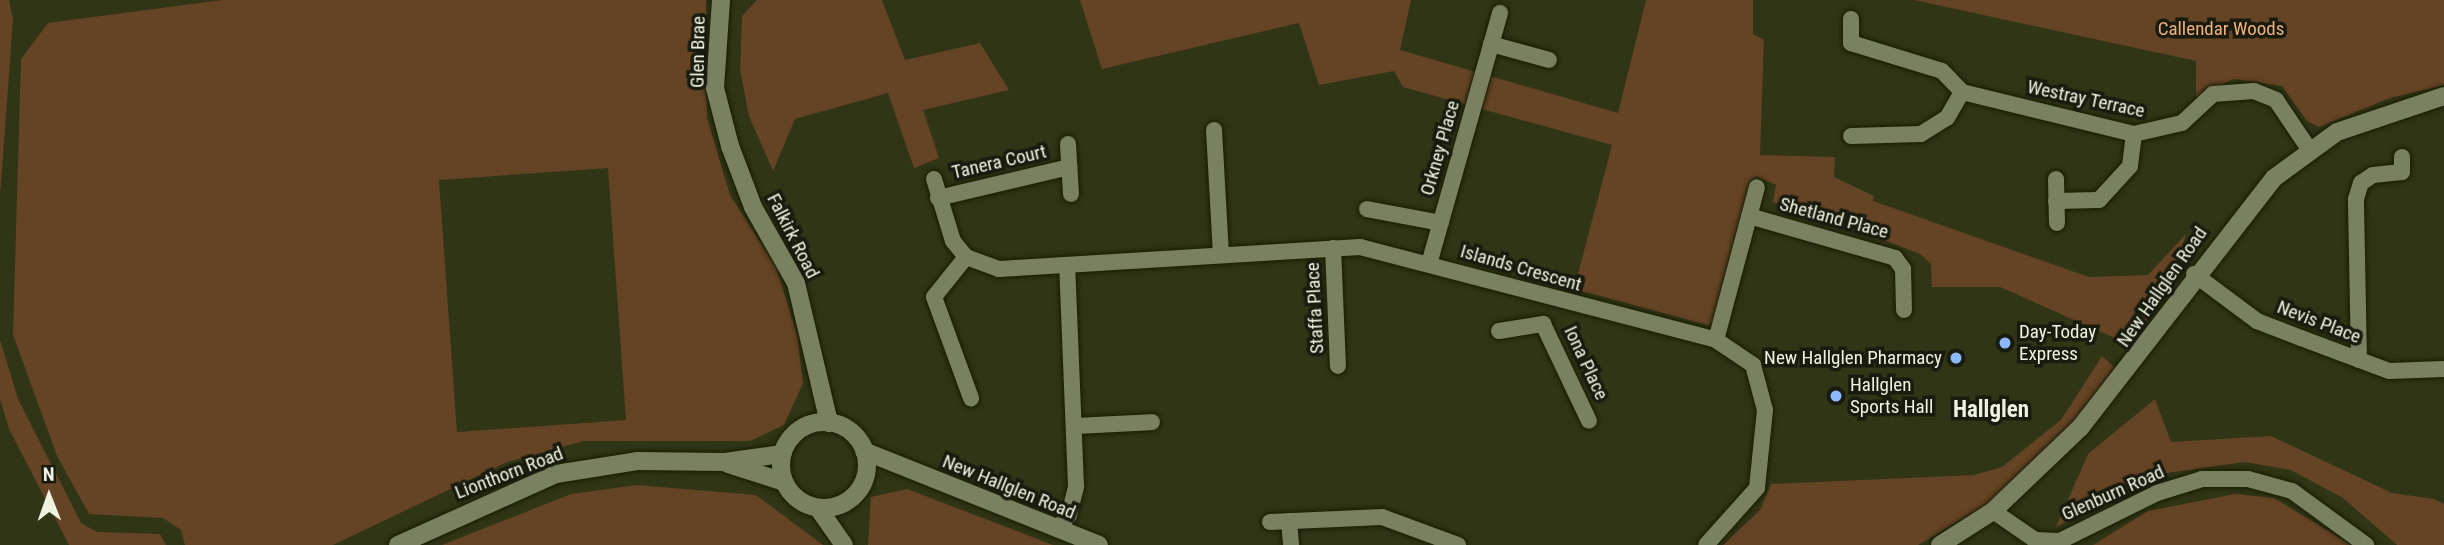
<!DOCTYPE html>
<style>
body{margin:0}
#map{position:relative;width:2444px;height:545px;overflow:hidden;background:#303516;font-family:"Roboto Condensed",sans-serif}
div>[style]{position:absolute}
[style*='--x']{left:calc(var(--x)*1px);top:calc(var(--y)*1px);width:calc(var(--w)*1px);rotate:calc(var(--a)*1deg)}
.green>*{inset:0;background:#654325}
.roads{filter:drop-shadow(0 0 2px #181d00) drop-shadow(0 0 2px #181d00)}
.street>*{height:16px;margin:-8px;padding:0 8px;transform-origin:8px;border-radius:8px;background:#7a8160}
.secondary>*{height:18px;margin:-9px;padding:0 9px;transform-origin:9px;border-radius:9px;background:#7a8160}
.secondary>.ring{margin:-9px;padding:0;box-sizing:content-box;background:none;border:18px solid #7a8160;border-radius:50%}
.dots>*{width:19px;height:19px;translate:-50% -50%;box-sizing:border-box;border:4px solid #191b0e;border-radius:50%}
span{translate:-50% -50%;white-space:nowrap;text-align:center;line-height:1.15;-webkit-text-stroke:7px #191b0e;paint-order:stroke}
.park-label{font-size:19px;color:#efb27e}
.street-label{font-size:19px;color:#eef2e0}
.poi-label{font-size:19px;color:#eef2e0}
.left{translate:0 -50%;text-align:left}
.right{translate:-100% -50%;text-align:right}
.quarter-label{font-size:23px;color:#eef2e0;font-weight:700}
.north{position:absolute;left:14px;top:461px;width:70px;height:70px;-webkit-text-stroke:5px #191b0e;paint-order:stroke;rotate:359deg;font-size:19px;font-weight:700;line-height:28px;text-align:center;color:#eef2e0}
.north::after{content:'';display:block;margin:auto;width:24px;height:32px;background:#eef2e0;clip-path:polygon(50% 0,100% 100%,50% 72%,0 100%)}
</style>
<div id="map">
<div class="green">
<div style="clip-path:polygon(0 0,9px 0,13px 20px,0 197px)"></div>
<div style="clip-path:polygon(evenodd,706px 0,707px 118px,730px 195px,776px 267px,797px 335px,803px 383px,784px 425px,750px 441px,584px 441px,507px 462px,333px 545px,185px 545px,181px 530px,163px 518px,89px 514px,57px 456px,13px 335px,21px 59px,48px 23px,222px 0,706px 0,608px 168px,626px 420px,457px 432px,439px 180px,608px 168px)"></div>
<div style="clip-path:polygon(757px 0,882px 0,905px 60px,980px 43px,1009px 90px,923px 110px,939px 158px,914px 168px,888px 93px,795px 119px,773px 171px,749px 116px,740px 70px,742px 16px)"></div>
<div style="clip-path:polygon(1080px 0,1411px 0,1400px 50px,1618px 113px,1646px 0,1753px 0,1753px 34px,1764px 40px,1760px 155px,1835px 157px,1834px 177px,1874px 196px,1873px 201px,2089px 277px,2148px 275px,2186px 234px,2171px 283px,2135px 339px,2124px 342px,2000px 287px,1932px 287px,1931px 264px,1920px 254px,1860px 231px,1863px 222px,1818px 208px,1815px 217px,1773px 202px,1776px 185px,1755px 176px,1716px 321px,1708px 325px,1574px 289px,1612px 145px,1403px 87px,1394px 71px,1319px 85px,1299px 23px,1102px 69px)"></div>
<div style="clip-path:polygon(1914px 0,2444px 0,2444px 85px,2390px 98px,2319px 127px,2307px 121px,2282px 86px,2234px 79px,2196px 97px,2196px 61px)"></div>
<div style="clip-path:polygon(0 340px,18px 399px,81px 523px,97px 532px,160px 534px,166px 545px,69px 545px,9px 429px,0 399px)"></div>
<div style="clip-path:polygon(2102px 356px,2116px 369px,2074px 428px,1987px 504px,1918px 545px,1723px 545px,1760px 510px,1771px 484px,1974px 475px,2002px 467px,2061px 420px)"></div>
<div style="clip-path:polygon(2155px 399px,2171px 442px,2271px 436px,2392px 493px,2434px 499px,2444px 504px,2444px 545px,2397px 545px,2343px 498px,2291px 470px,2245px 462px,2160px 474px,2056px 527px,2088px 454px)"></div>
<div style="clip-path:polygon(637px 485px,756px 495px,823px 545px,442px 545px,571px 494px)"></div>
<div style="clip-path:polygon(907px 489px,1053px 545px,868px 545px,871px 497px)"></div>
<div style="clip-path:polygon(2235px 494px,2274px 498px,2351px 545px,2093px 545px,2148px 511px)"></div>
</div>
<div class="roads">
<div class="street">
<div style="--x:1851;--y:19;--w:24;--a:90"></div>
<div style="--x:1851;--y:43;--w:95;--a:17.1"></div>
<div style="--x:1942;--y:71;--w:29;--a:46"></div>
<div style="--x:1962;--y:92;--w:177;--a:13.7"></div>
<div style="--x:2134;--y:134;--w:49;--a:-12.9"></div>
<div style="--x:2182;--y:123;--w:42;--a:-43.1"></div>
<div style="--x:2213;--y:94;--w:41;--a:-4.2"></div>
<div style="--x:2254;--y:91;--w:24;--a:22"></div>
<div style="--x:2276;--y:100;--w:59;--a:56"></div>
<div style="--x:1491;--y:44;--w:60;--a:15.4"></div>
<div style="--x:1214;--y:130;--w:124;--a:86.8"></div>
<div style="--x:1851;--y:136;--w:70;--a:-1.6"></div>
<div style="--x:1921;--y:134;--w:31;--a:-32"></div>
<div style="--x:1947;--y:118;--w:30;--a:-60"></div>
<div style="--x:1068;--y:144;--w:50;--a:86.6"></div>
<div style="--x:934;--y:179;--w:65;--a:73"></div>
<div style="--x:953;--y:241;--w:21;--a:51"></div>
<div style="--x:966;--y:257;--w:35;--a:20"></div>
<div style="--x:999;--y:269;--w:362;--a:-3.5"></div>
<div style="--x:1360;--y:247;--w:368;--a:14.6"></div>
<div style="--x:1716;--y:340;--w:45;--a:34"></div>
<div style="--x:1753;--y:365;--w:47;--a:75.1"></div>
<div style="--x:1765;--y:410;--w:78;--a:95.9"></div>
<div style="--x:1757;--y:488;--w:76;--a:131.8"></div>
<div style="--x:2056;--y:179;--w:44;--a:88.7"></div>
<div style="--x:938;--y:198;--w:135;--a:-13.3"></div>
<div style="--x:2056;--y:201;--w:43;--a:-1.3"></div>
<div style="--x:2099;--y:200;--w:46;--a:-47.6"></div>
<div style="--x:2130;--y:166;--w:32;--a:-83"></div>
<div style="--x:1367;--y:209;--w:75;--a:10.7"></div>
<div style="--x:1749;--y:216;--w:152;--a:16"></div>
<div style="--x:1895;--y:258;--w:14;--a:54"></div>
<div style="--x:1903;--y:269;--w:41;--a:88.6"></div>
<div style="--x:1333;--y:248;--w:118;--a:87.6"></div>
<div style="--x:966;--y:257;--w:51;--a:128.7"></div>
<div style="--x:934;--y:297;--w:108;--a:69.9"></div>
<div style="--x:1429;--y:264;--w:261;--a:-74.2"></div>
<div style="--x:2194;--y:274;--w:79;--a:36.7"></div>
<div style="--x:2257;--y:321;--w:47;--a:21.1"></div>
<div style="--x:2301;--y:338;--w:94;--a:20.6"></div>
<div style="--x:2389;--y:371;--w:55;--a:-2.1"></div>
<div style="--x:1499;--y:331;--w:45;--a:-9"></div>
<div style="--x:1543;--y:324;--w:107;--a:64.6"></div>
<div style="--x:1716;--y:340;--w:158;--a:-75"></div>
<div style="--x:2359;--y:360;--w:161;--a:-91.1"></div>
<div style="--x:2356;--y:199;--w:17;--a:-73"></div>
<div style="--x:2361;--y:183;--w:14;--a:-34"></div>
<div style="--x:2373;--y:175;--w:29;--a:-6"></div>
<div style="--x:2402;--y:172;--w:15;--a:-90"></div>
<div style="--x:1074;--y:426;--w:78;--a:-2.9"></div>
<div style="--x:1993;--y:511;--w:51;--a:34.6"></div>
<div style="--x:2035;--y:540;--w:25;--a:2"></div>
<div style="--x:2060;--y:541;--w:108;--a:-26.3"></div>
<div style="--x:2157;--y:493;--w:47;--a:-17.3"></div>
<div style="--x:2202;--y:479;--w:46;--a:0"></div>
<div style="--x:2248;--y:479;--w:46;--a:15.3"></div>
<div style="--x:2292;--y:491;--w:92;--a:36.1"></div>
<div style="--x:1289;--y:521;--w:24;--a:85"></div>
<div style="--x:1270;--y:522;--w:112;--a:-2.6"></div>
<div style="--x:1382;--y:517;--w:81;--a:20.2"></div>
<div style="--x:1057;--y:529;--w:18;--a:-49"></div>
<div style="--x:1069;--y:515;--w:30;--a:-76"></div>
<div style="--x:1076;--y:486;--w:220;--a:-92.3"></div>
</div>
<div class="secondary">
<div style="--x:721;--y:0;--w:88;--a:93.9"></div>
<div style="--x:715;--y:88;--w:60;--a:75.5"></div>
<div style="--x:730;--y:146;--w:65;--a:69.3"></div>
<div style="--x:753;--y:207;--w:87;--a:60.5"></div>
<div style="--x:796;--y:283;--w:144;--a:76.7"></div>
<div class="ring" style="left:781px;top:422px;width:68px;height:68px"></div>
<div style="--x:864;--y:451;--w:253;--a:21.8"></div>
<div style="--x:728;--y:464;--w:59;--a:17.8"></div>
<div style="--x:818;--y:508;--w:45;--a:54.9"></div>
<div style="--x:398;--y:545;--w:173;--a:-24.2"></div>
<div style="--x:556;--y:474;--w:82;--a:-9.1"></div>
<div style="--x:637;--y:461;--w:88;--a:0.7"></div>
<div style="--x:725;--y:462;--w:58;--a:-8"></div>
<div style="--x:1940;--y:545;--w:63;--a:-32.7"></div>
<div style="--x:1993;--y:511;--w:120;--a:-43.7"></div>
<div style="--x:2080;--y:428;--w:316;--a:-52.2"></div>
<div style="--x:2274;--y:178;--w:78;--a:-36.1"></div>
<div style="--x:2337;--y:132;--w:113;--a:-18.6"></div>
</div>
</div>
<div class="dots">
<div style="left:2005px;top:343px;background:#8db9fc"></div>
<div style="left:1956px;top:358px;background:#8db9fc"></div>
<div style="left:1836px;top:396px;background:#8db9fc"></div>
</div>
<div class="park-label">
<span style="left:2221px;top:29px">Callendar Woods</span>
</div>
<div class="street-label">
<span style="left:698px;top:52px;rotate:-89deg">Glen Brae</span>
<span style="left:2086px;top:99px;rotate:12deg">Westray Terrace</span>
<span style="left:1440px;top:148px;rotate:-74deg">Orkney Place</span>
<span style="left:999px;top:162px;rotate:-13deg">Tanera Court</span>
<span style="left:1834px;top:218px;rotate:15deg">Shetland Place</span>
<span style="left:793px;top:236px;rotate:63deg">Falkirk Road</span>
<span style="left:1521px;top:268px;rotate:16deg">Islands Crescent</span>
<span style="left:2162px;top:287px;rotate:-55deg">New Hallglen Road</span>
<span style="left:1315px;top:308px;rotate:-93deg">Staffa Place</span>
<span style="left:2319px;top:322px;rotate:21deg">Nevis Place</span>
<span style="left:1586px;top:363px;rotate:65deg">Iona Place</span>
<span style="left:509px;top:473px;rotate:-21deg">Lionthorn Road</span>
<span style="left:1009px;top:487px;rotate:22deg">New Hallglen Road</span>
<span style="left:2113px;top:493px;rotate:-24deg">Glenburn Road</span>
</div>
<div class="poi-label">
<span class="left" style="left:2019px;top:343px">Day-Today<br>Express</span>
<span class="right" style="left:1942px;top:358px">New Hallglen Pharmacy</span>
<span class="left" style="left:1850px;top:396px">Hallglen<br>Sports Hall</span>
</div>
<div class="quarter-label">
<span style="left:1991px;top:410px">Hallglen</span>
</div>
<div class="north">N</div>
</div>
